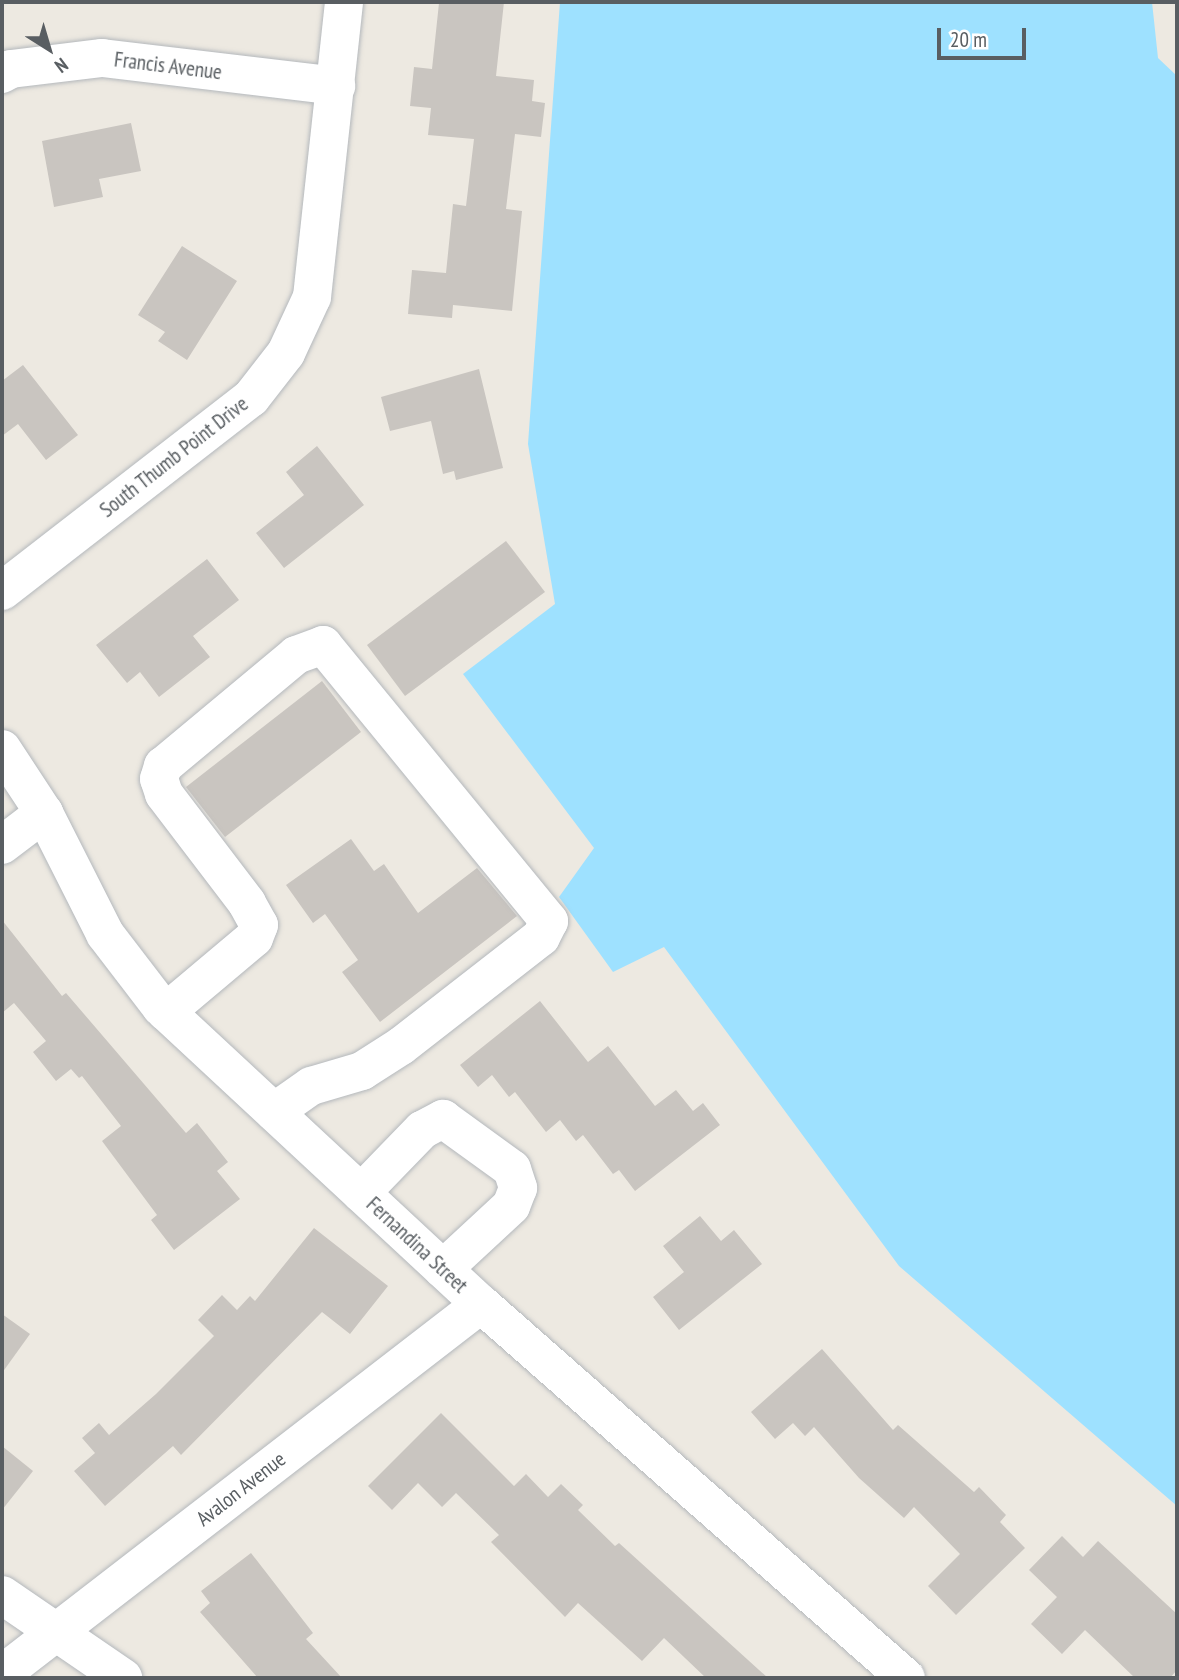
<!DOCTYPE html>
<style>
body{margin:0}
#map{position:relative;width:1179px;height:1680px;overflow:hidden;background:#ede9e1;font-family:"PT Sans Narrow",sans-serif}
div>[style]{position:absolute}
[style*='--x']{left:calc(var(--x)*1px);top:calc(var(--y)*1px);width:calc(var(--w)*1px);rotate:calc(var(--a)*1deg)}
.water>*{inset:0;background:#9ee1ff}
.building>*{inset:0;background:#c9c5c0}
.roads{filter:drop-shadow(0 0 2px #b4b8bc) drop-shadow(0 0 2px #b4b8bc)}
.minor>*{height:38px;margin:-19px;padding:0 19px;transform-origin:19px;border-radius:19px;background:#fff}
span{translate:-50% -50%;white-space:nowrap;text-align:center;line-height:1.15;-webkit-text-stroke:5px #fff;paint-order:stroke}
.street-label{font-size:21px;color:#595e62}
.frame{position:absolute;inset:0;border:4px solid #595e62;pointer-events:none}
.north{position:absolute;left:14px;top:14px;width:70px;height:70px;-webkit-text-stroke:5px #fff;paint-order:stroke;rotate:143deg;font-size:19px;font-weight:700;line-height:28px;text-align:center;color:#595e62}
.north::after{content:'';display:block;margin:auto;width:24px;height:32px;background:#595e62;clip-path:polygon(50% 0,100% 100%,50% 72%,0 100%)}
.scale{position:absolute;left:937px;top:28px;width:89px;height:32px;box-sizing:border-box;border:4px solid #595e62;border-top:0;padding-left:9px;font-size:21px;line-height:24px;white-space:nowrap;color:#595e62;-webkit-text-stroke:5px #fff;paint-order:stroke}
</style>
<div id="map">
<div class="water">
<div style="clip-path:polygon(560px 2px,1152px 2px,1158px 58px,1177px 76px,1177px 1506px,899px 1266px,664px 947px,613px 972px,559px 897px,594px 848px,463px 674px,555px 604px,528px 444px)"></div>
</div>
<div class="building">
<div style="clip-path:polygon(504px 2px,496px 76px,534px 80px,532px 101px,545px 103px,541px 137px,515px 134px,506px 209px,522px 211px,512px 311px,453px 305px,452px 318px,408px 314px,412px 270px,446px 273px,453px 204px,466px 206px,474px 139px,428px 135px,431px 108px,410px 106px,414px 67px,432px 69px,439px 3px)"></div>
<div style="clip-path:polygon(131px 123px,141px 171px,99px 179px,103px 197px,54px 207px,42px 141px)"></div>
<div style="clip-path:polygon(182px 246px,237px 281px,187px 360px,158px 341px,165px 332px,138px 315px)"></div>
<div style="clip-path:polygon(23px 365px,78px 435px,46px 460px,18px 424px,2px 436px,2px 381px)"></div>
<div style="clip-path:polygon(479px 369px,503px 468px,456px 480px,454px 471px,443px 474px,431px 421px,390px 431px,381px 397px)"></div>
<div style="clip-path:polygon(317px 446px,364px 505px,284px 568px,256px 533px,304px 495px,286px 472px)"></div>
<div style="clip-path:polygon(506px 541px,545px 592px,405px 696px,367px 645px)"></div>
<div style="clip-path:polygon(207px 559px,239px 600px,193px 636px,210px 657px,159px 697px,140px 672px,127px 683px,96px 645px)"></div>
<div style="clip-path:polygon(322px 681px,361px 732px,225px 837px,186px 787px)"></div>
<div style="clip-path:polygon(351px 839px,374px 871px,384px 864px,418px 913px,477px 868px,517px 916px,380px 1022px,342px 972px,358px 960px,325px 914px,313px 923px,286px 885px)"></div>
<div style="clip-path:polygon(2px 920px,62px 996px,66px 993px,186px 1133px,197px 1123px,228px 1162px,217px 1171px,240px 1199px,174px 1250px,151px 1220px,157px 1215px,102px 1141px,121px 1126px,82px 1076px,79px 1078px,71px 1069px,56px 1081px,33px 1052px,46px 1041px,14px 1003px,2px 1013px)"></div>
<div style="clip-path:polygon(540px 1001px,588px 1062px,608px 1046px,655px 1106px,676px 1090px,693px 1111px,703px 1103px,720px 1125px,635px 1191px,619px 1170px,613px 1174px,583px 1135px,576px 1141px,560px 1120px,546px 1132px,515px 1092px,509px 1097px,492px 1075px,478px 1087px,460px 1065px)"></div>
<div style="clip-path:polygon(700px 1216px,721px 1241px,734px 1230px,762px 1264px,679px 1330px,653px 1297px,684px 1272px,663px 1246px)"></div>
<div style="clip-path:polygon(314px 1228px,388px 1286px,350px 1334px,322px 1312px,181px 1455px,173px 1446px,105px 1506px,74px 1471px,95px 1453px,82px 1438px,99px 1423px,109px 1435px,156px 1394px,214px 1336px,198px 1320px,222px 1295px,237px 1310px,250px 1296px,255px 1301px)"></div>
<div style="clip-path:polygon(2px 1314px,30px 1334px,2px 1373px)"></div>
<div style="clip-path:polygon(822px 1349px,893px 1430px,898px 1425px,974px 1492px,979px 1487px,1006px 1515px,1000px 1522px,1025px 1548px,956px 1615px,928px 1586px,960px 1554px,914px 1507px,904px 1518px,859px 1478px,814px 1427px,805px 1436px,793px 1423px,775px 1439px,751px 1412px)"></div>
<div style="clip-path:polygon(441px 1413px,514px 1486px,526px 1474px,548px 1497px,561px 1484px,583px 1505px,578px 1510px,615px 1546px,619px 1543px,768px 1678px,706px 1678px,664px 1638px,642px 1661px,578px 1603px,565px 1617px,491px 1542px,499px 1535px,456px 1493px,442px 1507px,418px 1483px,392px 1510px,368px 1486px)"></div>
<div style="clip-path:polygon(2px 1446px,33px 1471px,2px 1510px)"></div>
<div style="clip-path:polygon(1062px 1536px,1083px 1557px,1098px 1541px,1177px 1614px,1177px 1670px,1170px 1678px,1135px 1678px,1085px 1630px,1062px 1654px,1031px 1624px,1057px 1597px,1029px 1570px)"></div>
<div style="clip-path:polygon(251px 1553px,313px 1633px,306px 1639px,342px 1678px,258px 1678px,200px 1612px,210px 1603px,201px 1591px)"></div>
</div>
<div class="roads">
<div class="minor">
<div style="--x:2;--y:74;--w:10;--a:-29"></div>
<div style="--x:11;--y:69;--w:92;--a:-6.9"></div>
<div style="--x:102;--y:58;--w:236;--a:6.8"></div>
<div style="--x:2;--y:591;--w:315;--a:-37.8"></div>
<div style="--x:251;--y:398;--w:57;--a:-52.1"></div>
<div style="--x:286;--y:353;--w:62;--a:-65.1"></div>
<div style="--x:312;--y:297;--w:297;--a:-83.8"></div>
<div style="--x:2;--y:749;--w:77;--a:56.7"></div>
<div style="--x:44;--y:813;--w:136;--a:63.2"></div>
<div style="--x:105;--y:934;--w:92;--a:52.5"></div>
<div style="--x:161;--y:1007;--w:437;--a:42.9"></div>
<div style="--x:481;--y:1304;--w:566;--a:41.35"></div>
<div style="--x:2;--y:845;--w:53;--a:-37.3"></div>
<div style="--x:166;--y:1012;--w:115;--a:-40.1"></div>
<div style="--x:254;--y:938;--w:14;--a:-69"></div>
<div style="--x:259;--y:925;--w:25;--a:-119"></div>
<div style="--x:247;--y:903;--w:137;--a:-127.3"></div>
<div style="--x:164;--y:794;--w:16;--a:-108"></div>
<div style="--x:159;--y:779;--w:14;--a:-73"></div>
<div style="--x:163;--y:766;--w:173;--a:-39.8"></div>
<div style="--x:296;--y:655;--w:29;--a:-20"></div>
<div style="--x:323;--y:645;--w:357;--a:50.7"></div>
<div style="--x:549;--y:921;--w:18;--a:117"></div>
<div style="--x:541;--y:937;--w:177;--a:142.1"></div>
<div style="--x:401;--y:1046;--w:46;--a:147.3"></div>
<div style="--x:362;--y:1071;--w:53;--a:163.6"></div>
<div style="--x:311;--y:1086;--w:45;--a:144.9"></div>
<div style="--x:361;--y:1193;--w:88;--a:-45.9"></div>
<div style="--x:422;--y:1130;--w:24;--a:-28"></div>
<div style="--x:443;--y:1119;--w:85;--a:35.9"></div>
<div style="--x:512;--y:1169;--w:20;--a:72"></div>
<div style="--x:518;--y:1188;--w:19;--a:111"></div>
<div style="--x:511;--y:1206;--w:93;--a:137.2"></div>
<div style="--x:2;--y:1595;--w:147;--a:34.4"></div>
<div style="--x:2;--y:1674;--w:605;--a:-37.68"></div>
</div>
</div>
<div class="street-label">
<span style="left:168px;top:66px;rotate:7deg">Francis Avenue</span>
<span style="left:174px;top:457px;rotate:-38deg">South Thumb Point Drive</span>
<span style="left:417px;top:1245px;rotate:43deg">Fernandina Street</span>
<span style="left:241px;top:1489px;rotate:-38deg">Avalon Avenue</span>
</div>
<div class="frame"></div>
<div class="north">N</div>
<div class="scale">20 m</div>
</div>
